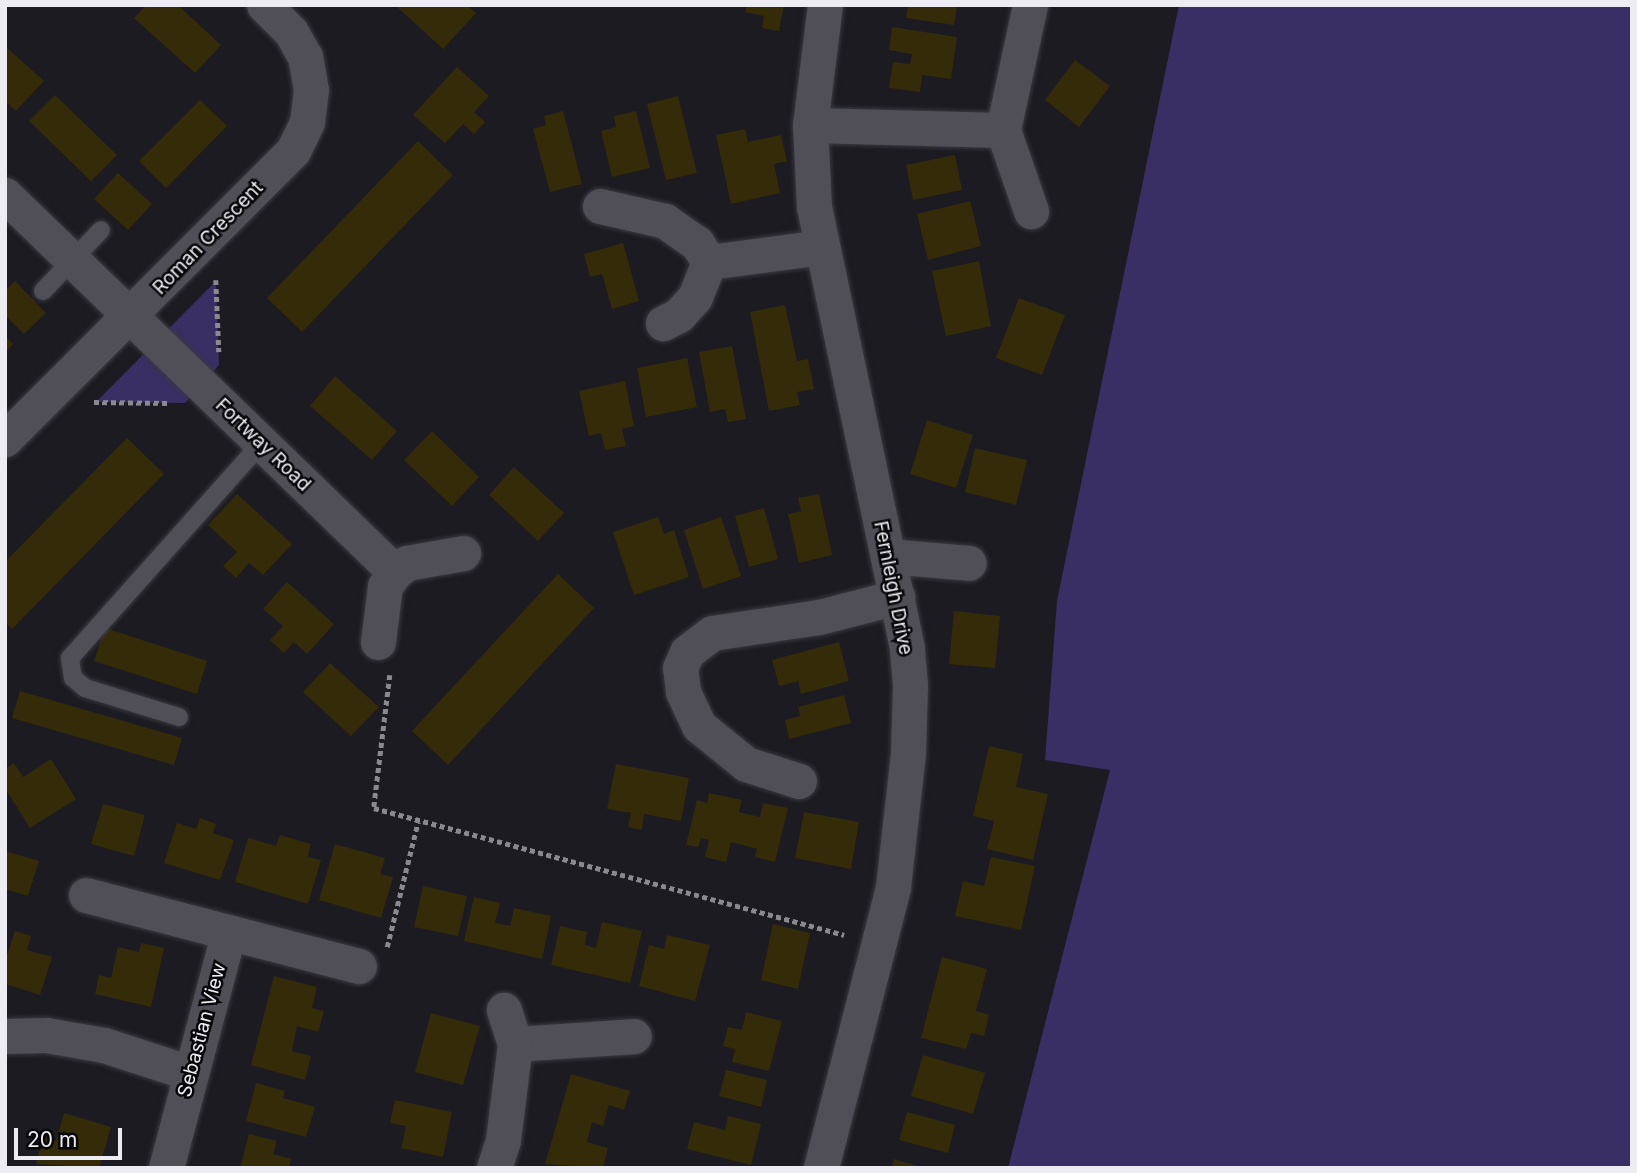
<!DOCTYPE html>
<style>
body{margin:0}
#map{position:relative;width:1637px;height:1173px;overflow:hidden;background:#1c1b22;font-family:Inter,sans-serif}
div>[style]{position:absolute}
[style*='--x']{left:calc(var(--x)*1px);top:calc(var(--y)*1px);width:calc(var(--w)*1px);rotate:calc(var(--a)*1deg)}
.green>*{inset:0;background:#392f64}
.building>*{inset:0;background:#342b09}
.path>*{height:4.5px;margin-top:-2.25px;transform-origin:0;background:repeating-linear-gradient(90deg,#8a8990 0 5px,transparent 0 8.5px)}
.roads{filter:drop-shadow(0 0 2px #39393f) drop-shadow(0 0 2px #39393f)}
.lane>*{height:18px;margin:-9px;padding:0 9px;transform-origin:9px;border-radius:9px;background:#504f58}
.street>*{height:35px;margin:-17.5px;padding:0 17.5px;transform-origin:17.5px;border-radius:17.5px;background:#504f58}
span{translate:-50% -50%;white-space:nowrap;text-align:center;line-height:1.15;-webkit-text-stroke:5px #070609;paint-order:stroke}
.street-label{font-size:19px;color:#edecf2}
.frame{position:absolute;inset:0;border:7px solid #edecf2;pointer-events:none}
.scale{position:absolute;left:14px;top:1128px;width:108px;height:32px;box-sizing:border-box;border:4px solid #edecf2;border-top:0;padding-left:9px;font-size:21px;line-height:24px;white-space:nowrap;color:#edecf2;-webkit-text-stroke:5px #070609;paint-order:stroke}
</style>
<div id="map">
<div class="green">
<div style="clip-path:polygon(1179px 5px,1632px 5px,1632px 1168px,1008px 1168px,1110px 770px,1045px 760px,1057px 601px)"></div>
<div style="clip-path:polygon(216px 281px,219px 365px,185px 403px,96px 402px)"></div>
</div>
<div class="building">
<div style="clip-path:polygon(146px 5px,178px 5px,221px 45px,195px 73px,134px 18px)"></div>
<div style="clip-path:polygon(395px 5px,467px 5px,476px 13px,443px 49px)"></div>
<div style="clip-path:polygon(747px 5px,784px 5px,779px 31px,762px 28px,764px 16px,745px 12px)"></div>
<div style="clip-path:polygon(908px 5px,957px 5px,954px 25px,906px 18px)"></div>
<div style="clip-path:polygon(892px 27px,957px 37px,951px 79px,922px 75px,920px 92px,889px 88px,893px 62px,910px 64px,912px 54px,889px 50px)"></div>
<div style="clip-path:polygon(5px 46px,44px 81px,16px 111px,5px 101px)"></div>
<div style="clip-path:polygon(1075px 60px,1110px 86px,1079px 127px,1045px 100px)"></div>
<div style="clip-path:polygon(457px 67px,489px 96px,474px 112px,485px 122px,474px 134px,463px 124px,445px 143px,413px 115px)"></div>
<div style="clip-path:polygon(55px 95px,117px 155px,91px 181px,29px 121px)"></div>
<div style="clip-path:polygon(678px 96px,697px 173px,666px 180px,647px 104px)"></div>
<div style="clip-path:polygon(200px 100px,227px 126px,166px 188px,139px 161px)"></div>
<div style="clip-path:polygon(563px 111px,582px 184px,550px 192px,533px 129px,546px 125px,544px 116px)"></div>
<div style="clip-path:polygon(636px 111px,650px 168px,612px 177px,601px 131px,616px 127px,614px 116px)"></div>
<div style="clip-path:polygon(745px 129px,748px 142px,781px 135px,787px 161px,774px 164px,780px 193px,731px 204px,716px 135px)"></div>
<div style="clip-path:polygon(418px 141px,453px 175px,302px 332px,267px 298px)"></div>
<div style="clip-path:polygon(955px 155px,962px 190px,913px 200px,906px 165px)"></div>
<div style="clip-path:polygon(118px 173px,152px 204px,128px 230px,94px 199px)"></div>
<div style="clip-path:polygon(970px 201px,981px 246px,928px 260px,917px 214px)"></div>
<div style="clip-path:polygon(623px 243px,639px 301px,612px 309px,602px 274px,590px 277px,584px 254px)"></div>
<div style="clip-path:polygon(979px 261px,991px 326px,946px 336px,932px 271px)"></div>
<div style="clip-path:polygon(15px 281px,46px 313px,24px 334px,5px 315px,5px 291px)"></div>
<div style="clip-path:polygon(1019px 298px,1065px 315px,1042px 375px,996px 358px)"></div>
<div style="clip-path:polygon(785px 305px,797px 361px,808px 359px,814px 389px,797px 392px,800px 405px,769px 411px,750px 312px)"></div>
<div style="clip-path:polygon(5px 336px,13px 344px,5px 353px)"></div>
<div style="clip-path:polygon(732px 346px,746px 419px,728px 422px,725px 409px,710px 412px,699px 352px)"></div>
<div style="clip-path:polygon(687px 358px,697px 407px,646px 417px,637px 368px)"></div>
<div style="clip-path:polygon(335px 376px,397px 431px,372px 460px,310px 406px)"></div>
<div style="clip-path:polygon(625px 381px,634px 426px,622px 429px,626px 446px,605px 450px,601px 433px,589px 436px,579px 391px)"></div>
<div style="clip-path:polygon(927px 420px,973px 435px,956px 488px,910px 474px)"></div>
<div style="clip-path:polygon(432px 431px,479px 477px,452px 506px,404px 460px)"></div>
<div style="clip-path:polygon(127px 438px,164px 474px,12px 629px,5px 622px,5px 562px)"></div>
<div style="clip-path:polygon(975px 448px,1027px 460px,1016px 505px,965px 492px)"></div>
<div style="clip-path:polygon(514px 467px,564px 513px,538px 541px,489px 495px)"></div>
<div style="clip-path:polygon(237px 494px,292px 544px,263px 575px,249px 563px,236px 578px,223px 566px,237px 552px,208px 525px)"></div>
<div style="clip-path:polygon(819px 494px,832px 555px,799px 563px,788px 514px,801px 511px,798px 498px)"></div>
<div style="clip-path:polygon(764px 508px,778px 559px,749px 567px,735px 516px)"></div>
<div style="clip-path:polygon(658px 517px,664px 534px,674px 530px,689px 577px,634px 595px,613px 532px)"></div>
<div style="clip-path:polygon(721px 517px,741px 576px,703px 589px,684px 530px)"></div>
<div style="clip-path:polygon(558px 574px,594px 608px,448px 765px,412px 731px)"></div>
<div style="clip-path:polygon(287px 582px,334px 624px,307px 654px,294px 642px,284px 653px,270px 640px,283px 626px,263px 609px)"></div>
<div style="clip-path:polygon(954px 611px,1000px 616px,995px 668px,949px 664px)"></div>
<div style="clip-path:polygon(105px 628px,207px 661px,197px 694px,94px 661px)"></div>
<div style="clip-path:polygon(839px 642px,849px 681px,801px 694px,798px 681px,779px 686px,772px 660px)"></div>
<div style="clip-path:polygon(330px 663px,379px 707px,351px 736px,303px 692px)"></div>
<div style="clip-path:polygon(20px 691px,182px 738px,174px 765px,12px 718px)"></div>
<div style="clip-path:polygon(844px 695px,851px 723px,789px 739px,785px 720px,800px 716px,798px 707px)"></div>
<div style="clip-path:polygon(989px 746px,1023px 754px,1016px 787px,1048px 794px,1033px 860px,987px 849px,994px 821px,973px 816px)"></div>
<div style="clip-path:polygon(51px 759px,76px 799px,30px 828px,5px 788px,5px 769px,14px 763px,23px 777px)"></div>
<div style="clip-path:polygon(616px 764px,689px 778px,681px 821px,644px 814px,642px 830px,628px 827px,631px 813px,607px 809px)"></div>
<div style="clip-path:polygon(709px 793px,742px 800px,739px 812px,760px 817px,763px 803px,788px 808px,775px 862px,755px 857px,757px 849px,731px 842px,726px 862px,705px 857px,709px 840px,701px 838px,698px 847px,686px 845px,697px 800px,707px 803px)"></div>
<div style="clip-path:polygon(103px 804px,145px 815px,134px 856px,91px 844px)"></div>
<div style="clip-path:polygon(804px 812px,859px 822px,851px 869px,795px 858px)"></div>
<div style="clip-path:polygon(200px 818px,216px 824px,213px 833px,234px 840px,220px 880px,164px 863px,177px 823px,196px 829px)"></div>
<div style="clip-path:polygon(280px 835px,311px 844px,308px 857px,321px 860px,308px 904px,235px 882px,248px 838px,276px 846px)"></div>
<div style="clip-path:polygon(335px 844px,385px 858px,380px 874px,393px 877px,381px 918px,319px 900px)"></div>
<div style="clip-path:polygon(5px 851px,39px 861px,28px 896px,5px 889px)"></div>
<div style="clip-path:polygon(991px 857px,1035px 866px,1021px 930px,955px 916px,963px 881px,984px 886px)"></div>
<div style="clip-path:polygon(423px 886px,467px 896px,458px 936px,414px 927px)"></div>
<div style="clip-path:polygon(474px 897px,500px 903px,495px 923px,510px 926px,514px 908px,551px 916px,542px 959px,464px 941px)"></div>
<div style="clip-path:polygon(602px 922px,642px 931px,630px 983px,551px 965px,560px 926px,587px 932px,585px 945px,596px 948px)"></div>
<div style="clip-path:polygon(773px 924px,810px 933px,798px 989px,761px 980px)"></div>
<div style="clip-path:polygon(15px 931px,31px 936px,27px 950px,52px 957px,40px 995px,5px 984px,5px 961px)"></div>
<div style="clip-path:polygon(667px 935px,710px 945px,695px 1001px,639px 986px,649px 945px,664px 949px)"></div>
<div style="clip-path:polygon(141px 943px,164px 948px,151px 1007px,95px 994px,99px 975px,111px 978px,118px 947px,139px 952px)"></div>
<div style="clip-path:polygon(942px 957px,987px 969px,976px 1011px,989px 1015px,984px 1036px,971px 1033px,966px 1049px,921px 1038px)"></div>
<div style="clip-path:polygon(274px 976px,317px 987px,312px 1008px,324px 1011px,318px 1032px,297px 1026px,292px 1051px,311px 1056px,305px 1080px,251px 1065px)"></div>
<div style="clip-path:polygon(746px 1012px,782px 1021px,769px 1071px,732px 1062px,735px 1049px,723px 1046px,728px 1027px,742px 1030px)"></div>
<div style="clip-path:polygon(431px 1013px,480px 1026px,463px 1085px,415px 1072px)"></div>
<div style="clip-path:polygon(923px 1055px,985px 1073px,973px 1114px,911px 1096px)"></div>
<div style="clip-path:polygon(726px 1070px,767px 1080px,761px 1107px,719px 1096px)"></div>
<div style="clip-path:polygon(571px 1074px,630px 1091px,624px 1110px,609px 1105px,603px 1126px,592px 1122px,587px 1142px,608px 1148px,603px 1168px,545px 1164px)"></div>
<div style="clip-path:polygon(256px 1083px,285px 1091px,283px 1098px,315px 1107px,306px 1137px,246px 1121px)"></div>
<div style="clip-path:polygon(395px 1100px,452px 1112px,443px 1157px,401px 1148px,406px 1126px,390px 1123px)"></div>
<div style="clip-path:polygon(907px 1112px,955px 1125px,948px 1153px,899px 1140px)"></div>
<div style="clip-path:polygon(64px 1113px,111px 1127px,99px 1168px,36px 1164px,43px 1137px,56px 1141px)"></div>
<div style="clip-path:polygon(728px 1116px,761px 1124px,751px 1165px,687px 1149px,694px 1122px,725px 1130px)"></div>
<div style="clip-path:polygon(249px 1134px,277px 1141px,273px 1154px,291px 1159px,289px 1168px,240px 1168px)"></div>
<div style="clip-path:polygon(894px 1159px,921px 1167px,921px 1168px,892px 1168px)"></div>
</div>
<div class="path">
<div style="--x:216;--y:280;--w:72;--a:87.6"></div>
<div style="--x:94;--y:402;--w:75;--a:0.8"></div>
<div style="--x:390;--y:675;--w:134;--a:96.9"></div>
<div style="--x:374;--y:808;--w:487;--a:15.1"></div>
<div style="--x:387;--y:947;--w:129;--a:-76.1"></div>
</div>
<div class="roads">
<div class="lane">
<div style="--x:43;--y:291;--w:84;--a:-46.4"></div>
<div style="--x:179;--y:717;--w:98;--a:-162.9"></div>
<div style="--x:85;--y:688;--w:16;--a:-140"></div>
<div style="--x:73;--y:678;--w:20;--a:-99"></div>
<div style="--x:70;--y:658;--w:287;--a:-48.3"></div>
</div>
<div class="street">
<div style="--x:1030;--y:5;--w:128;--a:102.2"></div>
<div style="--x:1003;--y:130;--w:86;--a:70.9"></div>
<div style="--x:810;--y:125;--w:193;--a:1.5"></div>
<div style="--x:5;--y:195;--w:542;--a:44.03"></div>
<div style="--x:600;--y:206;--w:67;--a:13"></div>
<div style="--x:665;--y:221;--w:39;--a:35"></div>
<div style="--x:697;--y:243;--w:22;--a:58"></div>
<div style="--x:709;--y:262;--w:38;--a:112"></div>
<div style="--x:695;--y:297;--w:24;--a:132"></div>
<div style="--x:679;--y:315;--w:18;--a:153"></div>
<div style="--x:709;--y:262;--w:113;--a:-7.6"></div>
<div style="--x:5;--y:439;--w:407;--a:-45"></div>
<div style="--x:293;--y:151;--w:32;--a:-64"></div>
<div style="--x:307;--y:122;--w:32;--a:-83"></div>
<div style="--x:311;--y:90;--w:34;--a:-100"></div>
<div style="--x:305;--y:57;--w:29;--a:-119"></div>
<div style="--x:291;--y:32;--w:38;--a:-135"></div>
<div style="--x:888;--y:556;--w:81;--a:4.9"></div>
<div style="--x:378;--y:642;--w:56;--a:-82.9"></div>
<div style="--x:385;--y:586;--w:17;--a:-54"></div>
<div style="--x:395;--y:572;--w:15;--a:-37"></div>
<div style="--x:407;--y:563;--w:57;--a:-10.1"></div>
<div style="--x:799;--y:781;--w:56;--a:-162.2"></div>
<div style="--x:746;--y:764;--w:60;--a:-141"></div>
<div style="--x:699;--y:726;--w:38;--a:-115"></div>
<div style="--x:683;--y:691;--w:23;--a:-97"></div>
<div style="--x:680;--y:668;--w:17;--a:-66"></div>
<div style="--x:687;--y:652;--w:31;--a:-37"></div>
<div style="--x:712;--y:633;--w:108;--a:-8.5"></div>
<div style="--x:819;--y:617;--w:81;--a:-14.4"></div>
<div style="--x:86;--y:895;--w:282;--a:14.6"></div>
<div style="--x:5;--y:1036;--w:41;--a:-1.4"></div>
<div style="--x:46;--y:1035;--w:59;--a:9.8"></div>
<div style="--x:104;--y:1045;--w:90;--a:18"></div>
<div style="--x:515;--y:1044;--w:119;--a:-3.8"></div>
<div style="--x:166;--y:1168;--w:244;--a:-75.1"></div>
<div style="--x:494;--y:1168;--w:29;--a:-72"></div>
<div style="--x:503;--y:1140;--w:97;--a:-82.9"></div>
<div style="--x:515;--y:1044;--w:36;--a:-108"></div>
<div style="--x:821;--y:1168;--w:290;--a:-75.6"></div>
<div style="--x:893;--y:887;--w:135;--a:-83.6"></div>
<div style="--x:908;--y:753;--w:68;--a:-88.3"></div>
<div style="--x:910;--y:685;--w:37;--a:-95"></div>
<div style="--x:907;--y:648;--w:451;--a:-101.9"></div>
<div style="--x:814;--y:207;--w:82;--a:-92.8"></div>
<div style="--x:810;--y:125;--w:121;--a:-82.9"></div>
</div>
</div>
<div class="street-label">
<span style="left:208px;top:238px;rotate:-46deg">Roman Crescent</span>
<span style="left:263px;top:445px;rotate:44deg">Fortway Road</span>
<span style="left:893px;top:588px;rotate:79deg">Fernleigh Drive</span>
<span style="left:202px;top:1030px;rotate:-75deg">Sebastian View</span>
</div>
<div class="frame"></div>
<div class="scale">20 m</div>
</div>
